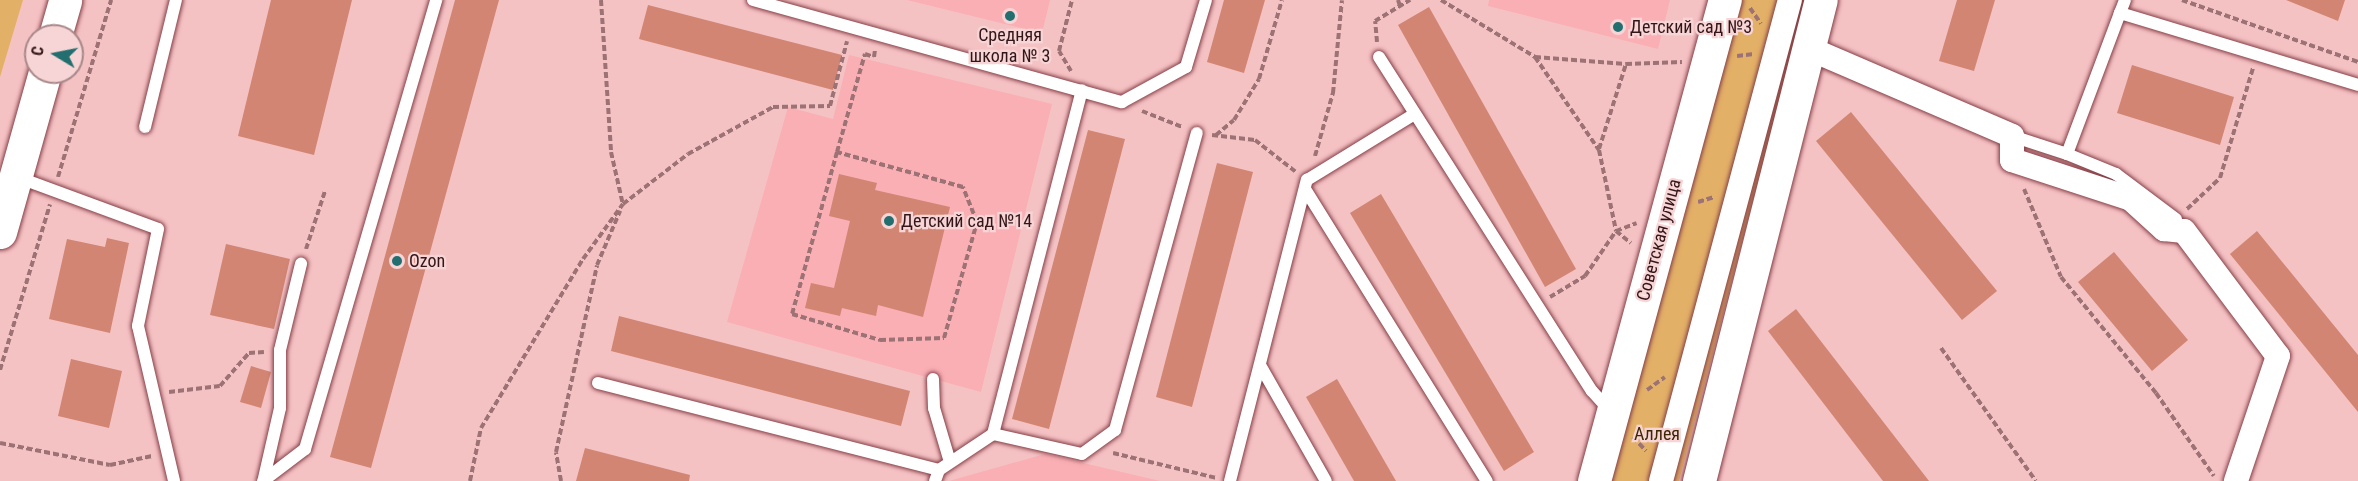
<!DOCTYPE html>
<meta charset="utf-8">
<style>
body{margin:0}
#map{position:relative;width:2358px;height:481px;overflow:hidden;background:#f5c2c4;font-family:"Roboto Condensed",sans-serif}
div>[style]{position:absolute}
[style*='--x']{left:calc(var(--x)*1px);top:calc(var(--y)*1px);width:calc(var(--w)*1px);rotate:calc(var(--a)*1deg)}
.built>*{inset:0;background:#f9afb4}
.green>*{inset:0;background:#e3b067}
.building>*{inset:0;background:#d18572}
.path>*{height:4px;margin-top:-2px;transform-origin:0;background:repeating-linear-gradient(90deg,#9c7275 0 6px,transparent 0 9px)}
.roads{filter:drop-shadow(0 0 2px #863e46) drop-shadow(0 0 2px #863e46)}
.lane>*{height:12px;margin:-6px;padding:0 6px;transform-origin:6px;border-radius:6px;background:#fff}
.street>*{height:24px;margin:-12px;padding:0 12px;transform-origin:12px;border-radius:12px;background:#fff}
.secondary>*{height:33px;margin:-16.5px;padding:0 16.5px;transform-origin:16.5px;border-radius:16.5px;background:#fff}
.primary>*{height:33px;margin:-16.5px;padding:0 16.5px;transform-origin:16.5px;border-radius:16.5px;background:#fff}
.dots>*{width:16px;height:16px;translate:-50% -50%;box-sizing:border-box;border:3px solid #f7d4d5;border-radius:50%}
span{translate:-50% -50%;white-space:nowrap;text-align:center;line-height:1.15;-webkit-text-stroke:4.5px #f7d4d5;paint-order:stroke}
.poi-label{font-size:18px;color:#331518}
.left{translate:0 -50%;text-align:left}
.street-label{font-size:18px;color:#331518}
.park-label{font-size:18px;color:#3c2703}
.north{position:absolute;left:24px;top:24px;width:60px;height:60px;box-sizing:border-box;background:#f7d4d5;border:2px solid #a98889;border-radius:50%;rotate:280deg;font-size:16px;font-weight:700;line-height:24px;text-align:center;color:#331518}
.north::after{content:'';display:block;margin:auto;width:21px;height:27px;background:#236f6f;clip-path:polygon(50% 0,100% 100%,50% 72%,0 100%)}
</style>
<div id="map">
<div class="built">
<div style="clip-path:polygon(907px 0,1050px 0,1042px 33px)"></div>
<div style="clip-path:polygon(1489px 0,1670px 0,1658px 49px,1488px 6px)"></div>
<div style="clip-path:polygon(849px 55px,1052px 104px,981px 392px,727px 322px,788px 107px,833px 119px)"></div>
<div style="clip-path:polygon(1045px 454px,1160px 481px,949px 481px)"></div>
</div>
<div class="green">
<div style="clip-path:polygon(0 0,23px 0,0 77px)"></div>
<div style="clip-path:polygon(1738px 0,1806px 0,1679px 481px,1610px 481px)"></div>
</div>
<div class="building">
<div style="clip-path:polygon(271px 0,352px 0,314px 155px,238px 136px)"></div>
<div style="clip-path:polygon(455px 0,499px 0,371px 468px,330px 457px)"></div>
<div style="clip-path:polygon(1224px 0,1265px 0,1244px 73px,1207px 62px)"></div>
<div style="clip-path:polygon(1957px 0,1995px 0,1974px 71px,1939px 61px)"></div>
<div style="clip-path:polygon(2286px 0,2345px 0,2338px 21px)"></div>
<div style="clip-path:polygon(648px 5px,842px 55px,833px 90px,639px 39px)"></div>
<div style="clip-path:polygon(1429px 7px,1576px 269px,1545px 287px,1398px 25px)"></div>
<div style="clip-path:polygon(2132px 65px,2234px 97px,2220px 145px,2117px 113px)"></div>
<div style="clip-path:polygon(1851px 112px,1997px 291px,1962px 320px,1816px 141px)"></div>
<div style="clip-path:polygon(1088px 130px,1125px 139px,1049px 429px,1012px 419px)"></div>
<div style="clip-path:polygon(1217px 163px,1253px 172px,1192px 407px,1156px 397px)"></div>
<div style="clip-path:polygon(839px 174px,877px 183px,875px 190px,950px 207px,923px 317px,878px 305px,876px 316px,842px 308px,840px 316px,805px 308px,811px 283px,834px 288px,850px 221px,829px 216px)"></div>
<div style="clip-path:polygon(1381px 194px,1534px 452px,1504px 471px,1350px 213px)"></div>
<div style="clip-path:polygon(2257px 231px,2358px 355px,2358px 412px,2230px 254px)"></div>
<div style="clip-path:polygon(107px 238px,129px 243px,110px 333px,49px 319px,67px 239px,105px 247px)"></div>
<div style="clip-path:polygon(226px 244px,290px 259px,274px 329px,210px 315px)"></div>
<div style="clip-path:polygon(2114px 252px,2188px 340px,2152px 371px,2078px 282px)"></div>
<div style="clip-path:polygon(1796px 309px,1929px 481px,1883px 481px,1768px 331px)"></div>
<div style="clip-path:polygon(619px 316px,910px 391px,901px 426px,611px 351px)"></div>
<div style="clip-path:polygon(71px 359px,122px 371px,109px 428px,58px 416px)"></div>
<div style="clip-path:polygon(251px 366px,271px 372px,261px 408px,240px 402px)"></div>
<div style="clip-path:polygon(1337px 379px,1396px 481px,1354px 481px,1306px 397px)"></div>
<div style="clip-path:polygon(585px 448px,690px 475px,689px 481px,576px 481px)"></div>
</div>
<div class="path">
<div style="--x:601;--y:0;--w:152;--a:86.2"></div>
<div style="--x:611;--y:152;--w:54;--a:77.2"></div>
<div style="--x:1398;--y:0;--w:6;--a:72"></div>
<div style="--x:1441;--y:0;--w:110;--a:31.2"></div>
<div style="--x:1535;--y:57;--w:113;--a:55.5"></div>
<div style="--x:1599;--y:150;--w:83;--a:78.1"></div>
<div style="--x:1616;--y:231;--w:19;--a:39"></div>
<div style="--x:2182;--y:0;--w:187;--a:19.4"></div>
<div style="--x:1750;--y:8;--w:19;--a:55"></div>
<div style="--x:1377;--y:42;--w:21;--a:-95"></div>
<div style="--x:1375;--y:21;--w:41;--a:-31"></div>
<div style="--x:1737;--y:56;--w:17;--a:-7"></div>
<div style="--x:1535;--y:57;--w:91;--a:4.4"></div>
<div style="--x:1626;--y:64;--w:56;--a:-2"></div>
<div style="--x:1071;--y:71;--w:23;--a:-121"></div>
<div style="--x:1059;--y:51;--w:53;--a:-75.7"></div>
<div style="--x:1142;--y:111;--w:43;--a:21.8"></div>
<div style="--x:1212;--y:135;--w:43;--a:6.6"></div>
<div style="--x:1255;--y:140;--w:52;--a:38"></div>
<div style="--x:1216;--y:135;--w:23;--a:-40"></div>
<div style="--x:1234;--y:120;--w:48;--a:-58.6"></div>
<div style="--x:1259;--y:79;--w:82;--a:-73.8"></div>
<div style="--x:1599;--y:149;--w:89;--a:-72.4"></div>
<div style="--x:837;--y:152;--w:168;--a:105.5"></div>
<div style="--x:792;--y:314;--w:92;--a:16.5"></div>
<div style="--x:880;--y:340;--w:64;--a:-1.8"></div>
<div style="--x:944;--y:338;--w:121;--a:-74.1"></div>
<div style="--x:977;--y:222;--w:38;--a:-112"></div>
<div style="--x:963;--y:187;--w:131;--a:-164.5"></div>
<div style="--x:837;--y:152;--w:102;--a:-74.1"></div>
<div style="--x:865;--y:54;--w:9;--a:18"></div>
<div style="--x:874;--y:57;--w:7;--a:-82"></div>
<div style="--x:1315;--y:156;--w:66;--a:-74.1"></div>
<div style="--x:1333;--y:93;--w:93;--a:-84.5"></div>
<div style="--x:58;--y:177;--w:185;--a:-73.3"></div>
<div style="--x:2024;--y:189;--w:95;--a:67.2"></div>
<div style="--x:2061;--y:277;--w:150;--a:50.7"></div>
<div style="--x:2156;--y:393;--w:101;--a:55.1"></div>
<div style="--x:1698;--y:202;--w:17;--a:-17"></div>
<div style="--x:2187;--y:209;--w:45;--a:-43.2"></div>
<div style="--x:2220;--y:178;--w:115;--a:-73.3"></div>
<div style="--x:306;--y:249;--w:61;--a:-71.9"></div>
<div style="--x:1550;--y:297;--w:41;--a:-31"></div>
<div style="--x:1585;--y:276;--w:55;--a:-55.4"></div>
<div style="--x:1616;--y:231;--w:22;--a:-21"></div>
<div style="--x:1941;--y:348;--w:163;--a:54.5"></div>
<div style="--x:0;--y:370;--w:173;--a:-73.2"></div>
<div style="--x:1647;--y:390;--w:22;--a:-36"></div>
<div style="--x:169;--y:392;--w:51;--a:-6.7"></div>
<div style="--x:220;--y:386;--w:44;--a:-48.7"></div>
<div style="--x:249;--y:353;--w:15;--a:-4"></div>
<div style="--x:1633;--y:437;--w:19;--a:47"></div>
<div style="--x:0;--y:443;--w:112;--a:11.3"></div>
<div style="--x:110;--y:465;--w:43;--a:-12.1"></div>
<div style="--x:1113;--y:453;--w:106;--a:13.6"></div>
<div style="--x:470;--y:481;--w:54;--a:-78.3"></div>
<div style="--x:481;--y:428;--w:197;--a:-58.9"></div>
<div style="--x:583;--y:259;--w:68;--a:-54"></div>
<div style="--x:623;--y:204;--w:82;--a:-37.6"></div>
<div style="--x:688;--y:154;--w:97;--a:-28.9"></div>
<div style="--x:773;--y:107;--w:57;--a:-1"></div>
<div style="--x:830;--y:106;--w:67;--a:-75.3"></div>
<div style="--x:561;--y:481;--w:29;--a:-100"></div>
<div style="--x:556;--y:452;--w:191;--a:-77.6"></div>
<div style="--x:597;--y:265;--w:59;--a:-66.9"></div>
</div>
<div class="roads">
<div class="lane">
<div style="--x:753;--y:0;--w:383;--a:15.5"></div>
<div style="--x:1122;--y:102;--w:73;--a:-28.7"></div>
<div style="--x:1186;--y:67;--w:70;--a:-73.4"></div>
<div style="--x:2120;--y:13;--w:14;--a:-69"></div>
<div style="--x:1379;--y:57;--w:396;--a:57.5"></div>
<div style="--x:1592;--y:391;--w:25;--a:48"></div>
<div style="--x:145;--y:127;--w:131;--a:-76.3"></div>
<div style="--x:2012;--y:136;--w:58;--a:18.1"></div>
<div style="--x:2067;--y:154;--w:151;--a:-69.4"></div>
<div style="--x:2120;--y:13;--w:249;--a:16.8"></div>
<div style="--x:2067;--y:154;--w:53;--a:22.2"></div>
<div style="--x:2116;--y:174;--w:75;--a:36.9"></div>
<div style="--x:17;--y:177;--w:150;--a:20.2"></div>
<div style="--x:158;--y:229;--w:99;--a:101.7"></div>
<div style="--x:138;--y:326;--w:159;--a:76.9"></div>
<div style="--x:1305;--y:189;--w:344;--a:58.1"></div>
<div style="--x:1260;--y:365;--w:133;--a:60.4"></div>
<div style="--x:933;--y:379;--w:29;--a:88"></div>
<div style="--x:934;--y:408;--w:56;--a:73.5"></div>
<div style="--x:598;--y:383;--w:352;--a:14.3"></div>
<div style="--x:993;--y:434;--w:91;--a:12.7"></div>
<div style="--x:1082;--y:454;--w:41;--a:-36"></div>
<div style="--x:1115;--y:430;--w:308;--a:-74.6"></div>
<div style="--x:264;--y:478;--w:72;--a:-77.1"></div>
<div style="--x:280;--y:408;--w:58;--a:-90"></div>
<div style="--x:280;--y:350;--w:89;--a:-76.3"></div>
<div style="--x:263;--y:481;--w:53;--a:-37.3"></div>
<div style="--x:305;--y:449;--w:468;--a:-73.7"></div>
<div style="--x:935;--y:481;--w:12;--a:-70"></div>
<div style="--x:939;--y:470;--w:65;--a:-33.7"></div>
<div style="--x:993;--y:434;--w:355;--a:-75.5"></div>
<div style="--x:1230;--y:481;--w:311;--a:-75.7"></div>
<div style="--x:1307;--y:180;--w:124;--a:-31.5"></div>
</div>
<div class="street">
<div style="--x:1808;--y:48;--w:222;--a:23.3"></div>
<div style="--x:2012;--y:136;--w:24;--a:90"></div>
<div style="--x:2012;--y:160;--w:125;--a:18.1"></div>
<div style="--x:2131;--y:199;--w:45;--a:42.3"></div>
<div style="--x:2164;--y:229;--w:20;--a:6"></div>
<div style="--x:2184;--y:231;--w:156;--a:53.1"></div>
<div style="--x:2278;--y:356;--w:132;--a:108.6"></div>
<div style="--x:1661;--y:481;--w:498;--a:-75"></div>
</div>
<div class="secondary">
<div style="--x:1594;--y:481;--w:499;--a:-74.8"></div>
<div style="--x:1699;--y:481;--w:496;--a:-75.8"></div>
</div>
<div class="primary">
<div style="--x:55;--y:36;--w:37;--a:-74"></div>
<div style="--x:0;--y:232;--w:166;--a:-74.3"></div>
</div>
</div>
<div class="dots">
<div style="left:1010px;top:16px;background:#236f6f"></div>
<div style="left:1618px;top:27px;background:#236f6f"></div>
<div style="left:889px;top:221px;background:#236f6f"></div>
<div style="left:397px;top:261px;background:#236f6f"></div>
</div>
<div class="poi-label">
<span class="left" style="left:1630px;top:27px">Детский сад №3</span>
<span style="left:1010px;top:46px">Средняя<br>школа № 3</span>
<span class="left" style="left:901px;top:221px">Детский сад №14</span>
<span class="left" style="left:409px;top:261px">Ozon</span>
</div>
<div class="street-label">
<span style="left:1659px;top:240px;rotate:-75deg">Советская улица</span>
</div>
<div class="park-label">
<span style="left:1657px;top:434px">Аллея</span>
</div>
<div class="north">С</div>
</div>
